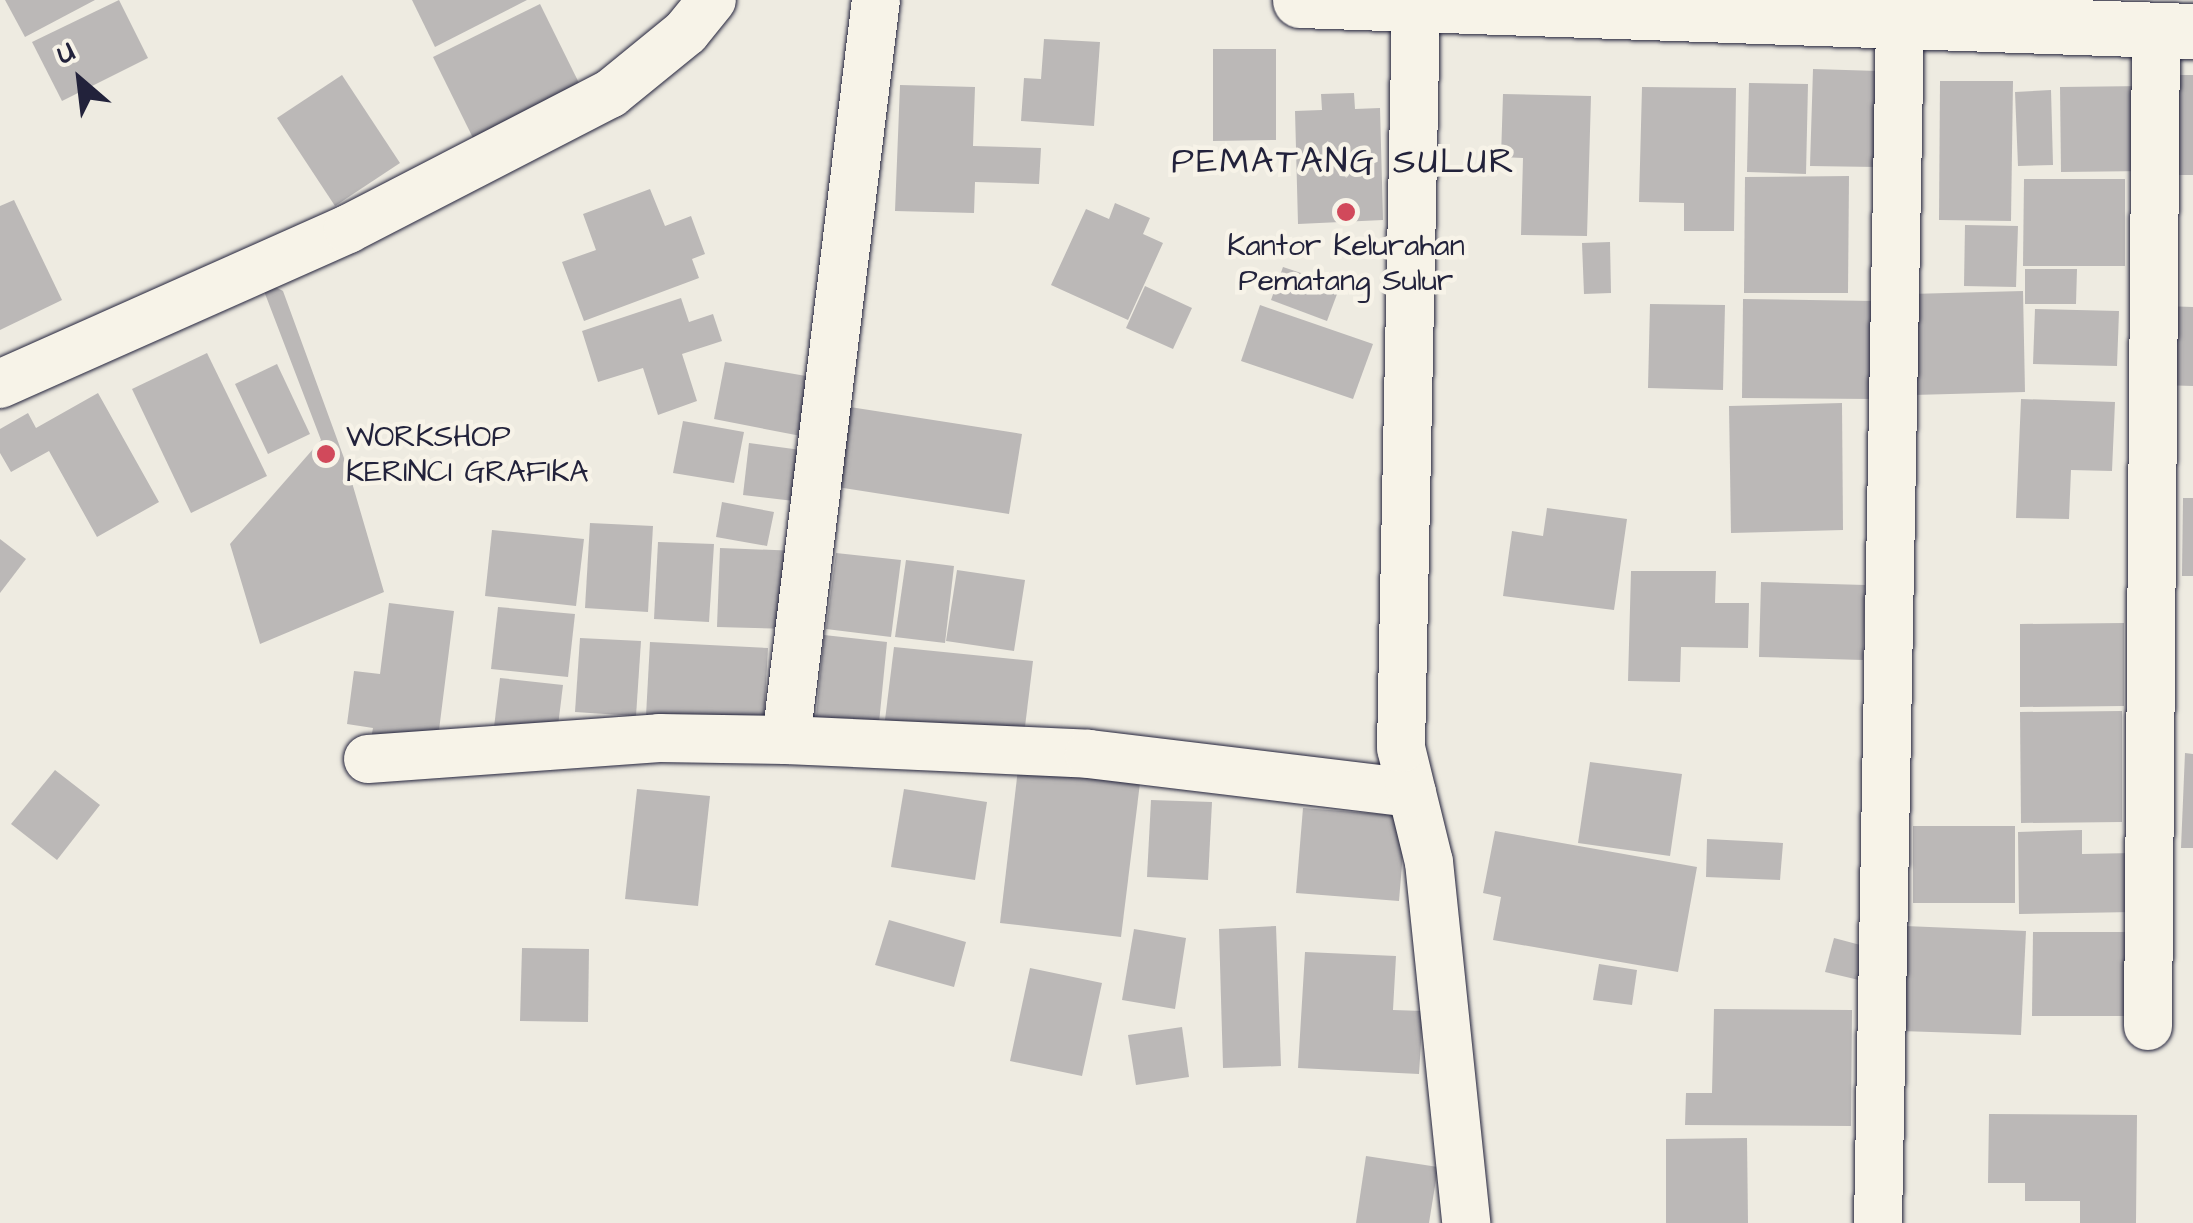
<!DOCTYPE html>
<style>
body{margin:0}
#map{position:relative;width:2193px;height:1223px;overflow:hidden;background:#eeebe1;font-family:"Architects Daughter",sans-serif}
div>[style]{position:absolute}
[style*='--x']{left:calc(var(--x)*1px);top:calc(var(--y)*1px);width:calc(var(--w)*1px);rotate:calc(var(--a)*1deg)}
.building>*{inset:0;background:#bbb8b7}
.roads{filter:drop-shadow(0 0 2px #22223b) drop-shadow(0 0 2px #22223b)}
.minor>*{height:48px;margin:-24px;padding:0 24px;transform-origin:24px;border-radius:24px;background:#f7f3e8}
.tertiary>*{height:55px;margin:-27.5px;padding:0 27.5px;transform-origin:27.5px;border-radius:27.5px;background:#f7f3e8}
.dots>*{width:28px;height:28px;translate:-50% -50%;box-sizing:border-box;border:5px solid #f7f3e8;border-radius:50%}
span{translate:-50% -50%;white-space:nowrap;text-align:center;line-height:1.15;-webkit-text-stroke:9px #f7f3e8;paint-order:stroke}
.poi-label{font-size:30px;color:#22223b}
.left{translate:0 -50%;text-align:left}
.quarter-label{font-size:35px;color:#22223b;letter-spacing:2.5px}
.north{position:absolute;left:30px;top:30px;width:100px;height:100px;-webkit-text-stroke:8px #f7f3e8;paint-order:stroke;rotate:332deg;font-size:28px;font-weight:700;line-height:40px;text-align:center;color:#22223b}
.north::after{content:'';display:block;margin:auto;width:35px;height:45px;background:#22223b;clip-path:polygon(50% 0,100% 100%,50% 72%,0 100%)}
</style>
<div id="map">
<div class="building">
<div style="clip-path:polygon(5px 0,95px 0,25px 37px)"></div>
<div style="clip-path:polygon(119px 0,148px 58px,62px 101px,32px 42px)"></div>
<div style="clip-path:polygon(412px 0,527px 0,435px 47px)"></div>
<div style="clip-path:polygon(540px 4px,580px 85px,473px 138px,433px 57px)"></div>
<div style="clip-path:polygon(1044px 39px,1100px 42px,1094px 126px,1021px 121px,1024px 78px,1041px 79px)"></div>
<div style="clip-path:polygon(1213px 49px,1276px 49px,1276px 140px,1213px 141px)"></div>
<div style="clip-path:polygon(1813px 69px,1878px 71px,1876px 167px,1810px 166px)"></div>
<div style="clip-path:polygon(342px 75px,400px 163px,335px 206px,277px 118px)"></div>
<div style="clip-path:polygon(2161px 75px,2193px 75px,2193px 175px,2161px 175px)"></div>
<div style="clip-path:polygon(1940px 81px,2013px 81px,2011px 221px,1939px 220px)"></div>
<div style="clip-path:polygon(1749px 83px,1808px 84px,1806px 174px,1747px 172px)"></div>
<div style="clip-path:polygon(900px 85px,975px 87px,973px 146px,1041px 148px,1039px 184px,975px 182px,974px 213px,895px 211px)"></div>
<div style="clip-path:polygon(2145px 86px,2146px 171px,2061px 172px,2060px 87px)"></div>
<div style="clip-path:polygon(1642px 87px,1736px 88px,1734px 231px,1684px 231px,1684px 203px,1639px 202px)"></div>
<div style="clip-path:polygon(2051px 90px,2053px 165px,2018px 166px,2015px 92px)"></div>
<div style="clip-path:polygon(1354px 93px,1355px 109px,1380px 108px,1383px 220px,1298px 224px,1295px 111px,1322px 110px,1321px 94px)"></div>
<div style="clip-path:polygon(1503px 94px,1591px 96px,1587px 236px,1521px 235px,1523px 158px,1501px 157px)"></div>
<div style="clip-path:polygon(1849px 176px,1848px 293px,1744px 293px,1745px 177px)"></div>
<div style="clip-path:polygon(2024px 179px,2125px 179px,2125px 266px,2023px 266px)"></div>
<div style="clip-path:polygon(650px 189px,665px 226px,691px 216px,705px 254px,692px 259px,699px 278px,584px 321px,562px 262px,596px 250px,583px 214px)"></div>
<div style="clip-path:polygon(14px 200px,62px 300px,0 330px,0 206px)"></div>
<div style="clip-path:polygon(1115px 203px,1150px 218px,1143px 234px,1163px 243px,1128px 320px,1051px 285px,1086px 209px,1109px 219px)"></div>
<div style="clip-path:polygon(1965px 225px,2018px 226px,2016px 287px,1964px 286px)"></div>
<div style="clip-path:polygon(1610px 242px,1611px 293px,1584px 294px,1582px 243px)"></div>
<div style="clip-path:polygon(1283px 267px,1340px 286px,1327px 321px,1271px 300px)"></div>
<div style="clip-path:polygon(2025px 269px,2077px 269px,2076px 304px,2025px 304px)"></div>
<div style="clip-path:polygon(259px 278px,283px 291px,348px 469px,384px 592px,260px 644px,230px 544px,321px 440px)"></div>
<div style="clip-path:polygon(1145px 286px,1192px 308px,1173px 349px,1126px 328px)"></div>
<div style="clip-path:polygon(2023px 291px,2025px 392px,1913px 395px,1910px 294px)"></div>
<div style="clip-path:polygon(681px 298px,689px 322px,713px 314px,722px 341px,682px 354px,697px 401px,658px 415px,643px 368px,598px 382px,582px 331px)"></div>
<div style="clip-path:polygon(1743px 299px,1874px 301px,1872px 399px,1742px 398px)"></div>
<div style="clip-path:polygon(1650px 304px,1725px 305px,1723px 390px,1648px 388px)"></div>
<div style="clip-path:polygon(1260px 305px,1373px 344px,1353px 399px,1241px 361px)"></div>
<div style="clip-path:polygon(2164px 306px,2193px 307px,2193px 386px,2161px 385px)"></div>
<div style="clip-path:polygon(2035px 309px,2119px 311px,2117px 366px,2033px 364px)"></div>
<div style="clip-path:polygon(207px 353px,267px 476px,191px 513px,132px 389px)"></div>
<div style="clip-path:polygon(725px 362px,812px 377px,801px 436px,714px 419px)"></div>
<div style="clip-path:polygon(277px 364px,310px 434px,268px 454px,235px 384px)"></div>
<div style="clip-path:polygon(98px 393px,159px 502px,97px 537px,49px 451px,11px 472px,0 453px,0 429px,28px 413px,36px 428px)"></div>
<div style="clip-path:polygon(2021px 399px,2115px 402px,2112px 471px,2071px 470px,2069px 519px,2016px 518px)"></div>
<div style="clip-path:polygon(1842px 403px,1843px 530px,1731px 533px,1729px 406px)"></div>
<div style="clip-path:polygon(850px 407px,1022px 434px,1009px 514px,837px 487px)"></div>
<div style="clip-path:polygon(683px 421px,744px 432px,734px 483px,673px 473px)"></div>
<div style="clip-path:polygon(749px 443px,801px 450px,794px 501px,743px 495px)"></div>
<div style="clip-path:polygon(2183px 498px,2193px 498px,2193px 576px,2182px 576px)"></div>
<div style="clip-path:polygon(722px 502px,774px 512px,767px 546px,716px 537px)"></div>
<div style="clip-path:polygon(1547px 508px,1627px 519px,1614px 610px,1503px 596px,1512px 531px,1543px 536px)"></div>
<div style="clip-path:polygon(590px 523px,653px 526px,648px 612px,585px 608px)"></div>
<div style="clip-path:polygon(492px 530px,584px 539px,576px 606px,485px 596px)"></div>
<div style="clip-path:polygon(0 539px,26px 559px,0 593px)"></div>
<div style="clip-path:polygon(658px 542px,714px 544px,709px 622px,654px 619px)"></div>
<div style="clip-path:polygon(720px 548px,799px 551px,795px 629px,717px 627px)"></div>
<div style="clip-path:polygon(836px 553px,901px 560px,891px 637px,826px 629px)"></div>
<div style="clip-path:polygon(906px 560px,954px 566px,945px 643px,895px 637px)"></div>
<div style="clip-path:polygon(957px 570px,1025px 580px,1014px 651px,946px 641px)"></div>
<div style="clip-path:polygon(1631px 571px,1716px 571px,1715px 603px,1749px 603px,1748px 648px,1681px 647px,1680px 682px,1628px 681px)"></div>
<div style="clip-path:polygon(1761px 582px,1865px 585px,1863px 660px,1759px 657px)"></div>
<div style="clip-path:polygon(389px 603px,454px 611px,437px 746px,371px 738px,373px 728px,347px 724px,354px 671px,380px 674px)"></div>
<div style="clip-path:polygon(498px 607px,575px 614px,568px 677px,491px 669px)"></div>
<div style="clip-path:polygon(2124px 623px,2124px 706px,2020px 707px,2020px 624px)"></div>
<div style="clip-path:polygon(824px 635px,887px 642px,879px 723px,816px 717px)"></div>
<div style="clip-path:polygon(580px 638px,641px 641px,636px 716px,575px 712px)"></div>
<div style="clip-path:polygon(650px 642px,768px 648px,763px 736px,646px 716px)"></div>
<div style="clip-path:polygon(894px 647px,1033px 661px,1024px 735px,885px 720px)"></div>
<div style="clip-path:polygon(500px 678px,563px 685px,557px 734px,494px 727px)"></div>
<div style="clip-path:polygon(2122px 711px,2122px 822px,2021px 823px,2020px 712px)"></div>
<div style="clip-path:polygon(2185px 753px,2193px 754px,2193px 848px,2181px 848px)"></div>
<div style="clip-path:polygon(1590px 762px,1682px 774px,1670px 856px,1578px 843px)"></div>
<div style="clip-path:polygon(1018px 769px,1140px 783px,1121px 937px,1000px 923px)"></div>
<div style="clip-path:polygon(55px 770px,100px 805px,57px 860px,11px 824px)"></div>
<div style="clip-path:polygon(637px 789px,710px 796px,698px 906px,625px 899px)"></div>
<div style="clip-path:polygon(904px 789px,987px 802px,975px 880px,891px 867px)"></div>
<div style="clip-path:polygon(1151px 800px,1212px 802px,1208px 880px,1147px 877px)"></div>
<div style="clip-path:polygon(1303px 808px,1406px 816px,1399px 901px,1296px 893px)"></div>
<div style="clip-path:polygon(1913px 826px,2015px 826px,2015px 903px,1913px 903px)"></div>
<div style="clip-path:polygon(2082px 830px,2082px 854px,2133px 853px,2134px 912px,2019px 914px,2018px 832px)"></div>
<div style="clip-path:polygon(1495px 831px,1697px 867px,1678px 972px,1493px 940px,1501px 897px,1483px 893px)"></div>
<div style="clip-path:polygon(1707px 839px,1783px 843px,1780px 880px,1706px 877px)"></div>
<div style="clip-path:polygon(889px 920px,966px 942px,954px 987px,875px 965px)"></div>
<div style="clip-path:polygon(1276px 926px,1281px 1066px,1223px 1068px,1219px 929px)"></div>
<div style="clip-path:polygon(1905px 926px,2026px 931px,2021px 1035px,1901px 1031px)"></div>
<div style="clip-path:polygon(1134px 929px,1186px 938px,1175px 1009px,1122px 1000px)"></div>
<div style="clip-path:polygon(2033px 932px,2133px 932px,2133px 1016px,2032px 1016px)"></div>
<div style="clip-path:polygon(1834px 938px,1868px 947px,1859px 980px,1825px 972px)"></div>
<div style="clip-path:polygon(522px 948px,589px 949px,588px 1022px,520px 1021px)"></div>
<div style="clip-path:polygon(1305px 952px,1396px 956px,1393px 1010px,1423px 1011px,1419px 1074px,1298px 1068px)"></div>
<div style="clip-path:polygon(1599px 964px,1637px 970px,1632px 1005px,1593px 1000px)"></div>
<div style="clip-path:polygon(1030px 968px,1102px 983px,1082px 1076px,1010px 1061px)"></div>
<div style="clip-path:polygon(1714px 1009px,1852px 1010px,1851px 1126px,1685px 1125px,1686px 1093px,1712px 1093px)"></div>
<div style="clip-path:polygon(1182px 1027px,1189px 1077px,1136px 1085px,1128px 1035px)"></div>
<div style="clip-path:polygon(1989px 1114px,2137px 1115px,2136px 1223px,2080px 1223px,2080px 1201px,2025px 1201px,2025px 1183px,1988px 1183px)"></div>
<div style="clip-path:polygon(1747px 1138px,1748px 1223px,1666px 1223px,1666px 1139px)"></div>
<div style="clip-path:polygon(1366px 1156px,1438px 1167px,1429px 1223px,1356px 1223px)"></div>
</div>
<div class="roads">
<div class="minor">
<div style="--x:0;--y:384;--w:381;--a:-24"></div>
<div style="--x:348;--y:229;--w:295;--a:-27.3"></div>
<div style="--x:610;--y:94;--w:98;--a:-39.2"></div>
<div style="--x:686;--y:32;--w:41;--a:-50.9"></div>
<div style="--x:786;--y:740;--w:745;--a:-83.07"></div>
<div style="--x:368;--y:759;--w:292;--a:-4.1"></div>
<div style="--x:659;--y:738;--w:127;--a:0.9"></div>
<div style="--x:786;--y:740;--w:303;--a:2.6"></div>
<div style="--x:1089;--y:754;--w:325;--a:6.9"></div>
<div style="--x:1412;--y:793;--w:71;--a:76.2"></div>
<div style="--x:1429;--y:862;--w:363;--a:84.1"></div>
<div style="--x:1412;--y:793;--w:46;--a:-103.7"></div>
<div style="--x:1401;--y:748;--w:741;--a:-88.84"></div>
<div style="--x:2148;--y:1026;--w:997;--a:-89.54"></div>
<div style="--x:1878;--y:1223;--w:1206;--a:-88.95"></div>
</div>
<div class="tertiary">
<div style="--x:1300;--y:0;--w:894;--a:1.99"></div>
</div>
</div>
<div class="dots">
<div style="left:1346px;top:212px;background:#d1495b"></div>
<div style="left:326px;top:454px;background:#d1495b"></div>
</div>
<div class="poi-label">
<span style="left:1346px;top:263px">Kantor Kelurahan<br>Pematang Sulur</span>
<span class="left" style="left:346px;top:454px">WORKSHOP<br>KERINCI GRAFIKA</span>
</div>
<div class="quarter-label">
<span style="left:1344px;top:162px">PEMATANG SULUR</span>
</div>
<div class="north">U</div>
</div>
